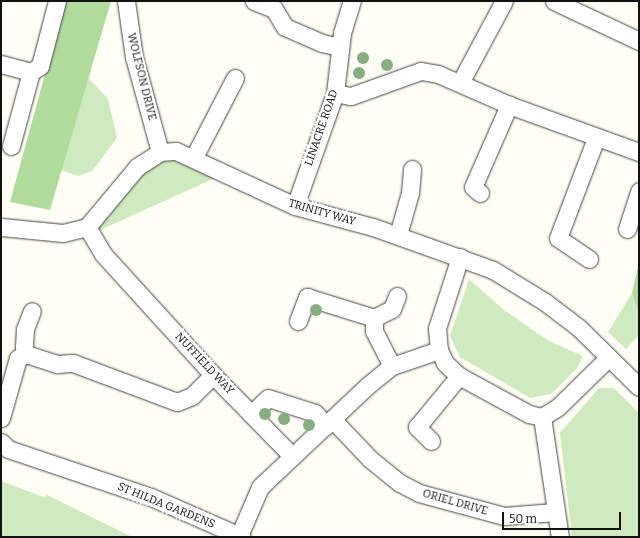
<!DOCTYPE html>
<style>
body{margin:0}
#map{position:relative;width:640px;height:538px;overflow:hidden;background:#fffef5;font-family:Bitter,serif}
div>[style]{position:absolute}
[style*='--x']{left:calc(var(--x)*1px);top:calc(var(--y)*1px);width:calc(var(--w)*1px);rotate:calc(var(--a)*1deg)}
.green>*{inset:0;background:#ceeabe}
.forest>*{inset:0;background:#b0db9d}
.roads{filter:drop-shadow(0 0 1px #444) drop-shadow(0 0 1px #444)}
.minor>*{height:17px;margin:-8.5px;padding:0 8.5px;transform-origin:8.5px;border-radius:8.5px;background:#fff}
.trees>*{width:12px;height:12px;margin:-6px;border-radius:50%;background:#87ad80}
span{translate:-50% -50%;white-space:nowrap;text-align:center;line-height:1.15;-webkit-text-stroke:4px #fff;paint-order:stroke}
.street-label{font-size:11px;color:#111}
.frame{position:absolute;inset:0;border:2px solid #111;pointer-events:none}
.scale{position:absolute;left:502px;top:512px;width:119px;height:18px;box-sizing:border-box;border:2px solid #111;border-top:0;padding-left:5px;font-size:12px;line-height:14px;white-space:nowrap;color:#111;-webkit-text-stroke:3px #fff;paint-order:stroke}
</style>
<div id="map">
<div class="green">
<div style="clip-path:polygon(85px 74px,108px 99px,117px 138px,92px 171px,78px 176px,55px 168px)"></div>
<div style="clip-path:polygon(177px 157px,215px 178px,98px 231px,98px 220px,154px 159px)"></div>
<div style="clip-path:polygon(469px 279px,504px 310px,549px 341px,583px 356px,577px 368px,551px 394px,530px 398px,460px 357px,450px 336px)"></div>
<div style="clip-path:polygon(632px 293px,639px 310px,639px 335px,626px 349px,608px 332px)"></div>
<div style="clip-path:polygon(599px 388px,614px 388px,639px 413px,639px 537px,572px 537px,560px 433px)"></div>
<div style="clip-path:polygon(1px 481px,46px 498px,45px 494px,132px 537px,1px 537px)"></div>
</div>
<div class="forest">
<div style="clip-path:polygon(65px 1px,111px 1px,50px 210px,10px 202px)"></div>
<div style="clip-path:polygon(639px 263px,639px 313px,632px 293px)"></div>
</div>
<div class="roads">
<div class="minor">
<div style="--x:126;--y:1;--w:57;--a:81.9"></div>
<div style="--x:134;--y:57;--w:98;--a:74.7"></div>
<div style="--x:254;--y:1;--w:22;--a:22"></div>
<div style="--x:274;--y:9;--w:21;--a:59"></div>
<div style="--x:285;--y:27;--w:40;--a:23.4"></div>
<div style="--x:322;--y:43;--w:18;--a:13"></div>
<div style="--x:554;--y:1;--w:94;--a:25.2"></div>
<div style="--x:1;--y:64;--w:31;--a:15"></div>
<div style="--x:31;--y:72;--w:11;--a:-34"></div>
<div style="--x:40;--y:66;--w:67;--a:-75.3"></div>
<div style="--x:460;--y:83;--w:93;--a:-61.8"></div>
<div style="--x:335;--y:93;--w:16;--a:11"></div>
<div style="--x:351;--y:96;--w:74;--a:-19.7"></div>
<div style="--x:421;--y:71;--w:17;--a:10"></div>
<div style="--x:438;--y:74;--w:77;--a:23.6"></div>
<div style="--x:509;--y:105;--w:138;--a:19.9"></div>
<div style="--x:11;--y:146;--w:77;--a:-74.9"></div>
<div style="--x:194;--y:157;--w:89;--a:-62.6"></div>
<div style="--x:480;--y:193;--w:9;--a:-139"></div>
<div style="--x:473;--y:187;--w:90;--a:-66.3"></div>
<div style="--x:295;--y:206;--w:120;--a:-70.5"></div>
<div style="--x:335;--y:93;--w:60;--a:-83.3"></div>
<div style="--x:342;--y:33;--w:34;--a:-73"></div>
<div style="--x:1;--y:227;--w:62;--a:5.5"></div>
<div style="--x:63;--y:233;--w:25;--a:-14"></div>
<div style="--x:87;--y:227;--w:78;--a:-50.2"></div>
<div style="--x:137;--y:167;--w:27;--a:-33"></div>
<div style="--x:160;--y:152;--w:16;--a:-4"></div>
<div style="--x:176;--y:151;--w:131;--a:24.8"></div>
<div style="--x:295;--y:206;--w:81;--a:15.1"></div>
<div style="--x:373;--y:227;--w:127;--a:19.7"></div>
<div style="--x:493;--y:270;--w:61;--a:31.6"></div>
<div style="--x:545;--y:302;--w:43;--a:37.4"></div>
<div style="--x:579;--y:328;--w:84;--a:44.5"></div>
<div style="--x:87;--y:227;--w:31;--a:59"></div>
<div style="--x:103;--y:254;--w:164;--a:47.7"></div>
<div style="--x:213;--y:375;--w:113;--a:45.7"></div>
<div style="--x:627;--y:229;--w:40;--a:-72"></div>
<div style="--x:398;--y:235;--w:44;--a:-74.1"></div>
<div style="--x:410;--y:193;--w:24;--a:-85"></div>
<div style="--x:460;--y:257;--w:75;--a:107.9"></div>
<div style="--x:437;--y:328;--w:22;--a:85"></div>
<div style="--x:439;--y:350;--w:14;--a:65"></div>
<div style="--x:445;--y:363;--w:19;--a:43"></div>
<div style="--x:459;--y:376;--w:80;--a:28.5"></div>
<div style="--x:529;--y:414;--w:13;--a:13"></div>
<div style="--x:542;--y:417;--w:19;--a:-32"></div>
<div style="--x:558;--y:407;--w:71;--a:-44.4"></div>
<div style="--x:589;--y:259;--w:37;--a:-146"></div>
<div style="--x:558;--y:238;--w:107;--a:-69.2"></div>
<div style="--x:374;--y:318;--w:13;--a:90"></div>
<div style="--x:374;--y:331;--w:39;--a:63"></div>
<div style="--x:298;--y:321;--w:26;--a:-69"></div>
<div style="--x:307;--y:297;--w:70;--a:17.4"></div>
<div style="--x:374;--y:318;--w:20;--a:-27"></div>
<div style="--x:392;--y:309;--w:14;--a:-69"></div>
<div style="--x:26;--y:354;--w:7;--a:-106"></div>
<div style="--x:24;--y:347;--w:18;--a:-87"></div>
<div style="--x:25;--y:329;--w:19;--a:-69"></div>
<div style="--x:251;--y:414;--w:23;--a:-43"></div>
<div style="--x:268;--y:398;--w:49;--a:17.7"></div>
<div style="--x:315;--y:413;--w:17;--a:50"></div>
<div style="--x:542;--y:417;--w:121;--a:81.5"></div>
<div style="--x:1;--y:418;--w:62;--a:-74.2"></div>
<div style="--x:18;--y:358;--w:9;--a:-27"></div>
<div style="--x:26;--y:354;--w:33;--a:18"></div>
<div style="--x:57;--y:364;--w:16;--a:-4"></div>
<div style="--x:73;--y:363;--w:111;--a:20.6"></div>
<div style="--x:177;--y:402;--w:16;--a:-22"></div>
<div style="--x:192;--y:396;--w:30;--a:-45"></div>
<div style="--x:333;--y:420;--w:54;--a:46.5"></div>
<div style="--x:370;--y:459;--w:38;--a:39"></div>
<div style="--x:400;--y:483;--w:21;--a:28"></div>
<div style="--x:419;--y:493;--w:88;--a:15.1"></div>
<div style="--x:504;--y:516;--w:51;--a:-4.5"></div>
<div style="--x:431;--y:441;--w:20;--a:-135"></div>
<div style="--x:417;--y:427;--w:66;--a:-50.5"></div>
<div style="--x:1;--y:442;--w:10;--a:45"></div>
<div style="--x:8;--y:449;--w:151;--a:18.6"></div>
<div style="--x:151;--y:497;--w:99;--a:23.7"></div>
<div style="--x:239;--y:536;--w:53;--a:-66.8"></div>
<div style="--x:260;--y:487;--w:147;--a:-43.3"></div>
<div style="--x:367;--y:386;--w:32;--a:-39"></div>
<div style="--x:392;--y:366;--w:50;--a:-18.8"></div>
</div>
</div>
<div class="trees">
<div style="left:363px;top:58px"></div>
<div style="left:387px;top:65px"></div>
<div style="left:359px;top:73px"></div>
<div style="left:316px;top:310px"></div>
<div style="left:265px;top:414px"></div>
<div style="left:284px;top:419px"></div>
<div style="left:309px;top:425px"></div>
</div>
<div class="street-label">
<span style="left:141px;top:77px;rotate:76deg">WOLFSON DRIVE</span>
<span style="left:322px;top:128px;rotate:-71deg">LINACRE ROAD</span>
<span style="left:322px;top:213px;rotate:16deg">TRINITY WAY</span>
<span style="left:204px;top:364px;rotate:47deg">NUFFIELD WAY</span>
<span style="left:455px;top:503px;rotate:16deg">ORIEL DRIVE</span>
<span style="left:166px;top:506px;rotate:22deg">ST HILDA GARDENS</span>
</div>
<div class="frame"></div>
<div class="scale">50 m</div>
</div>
